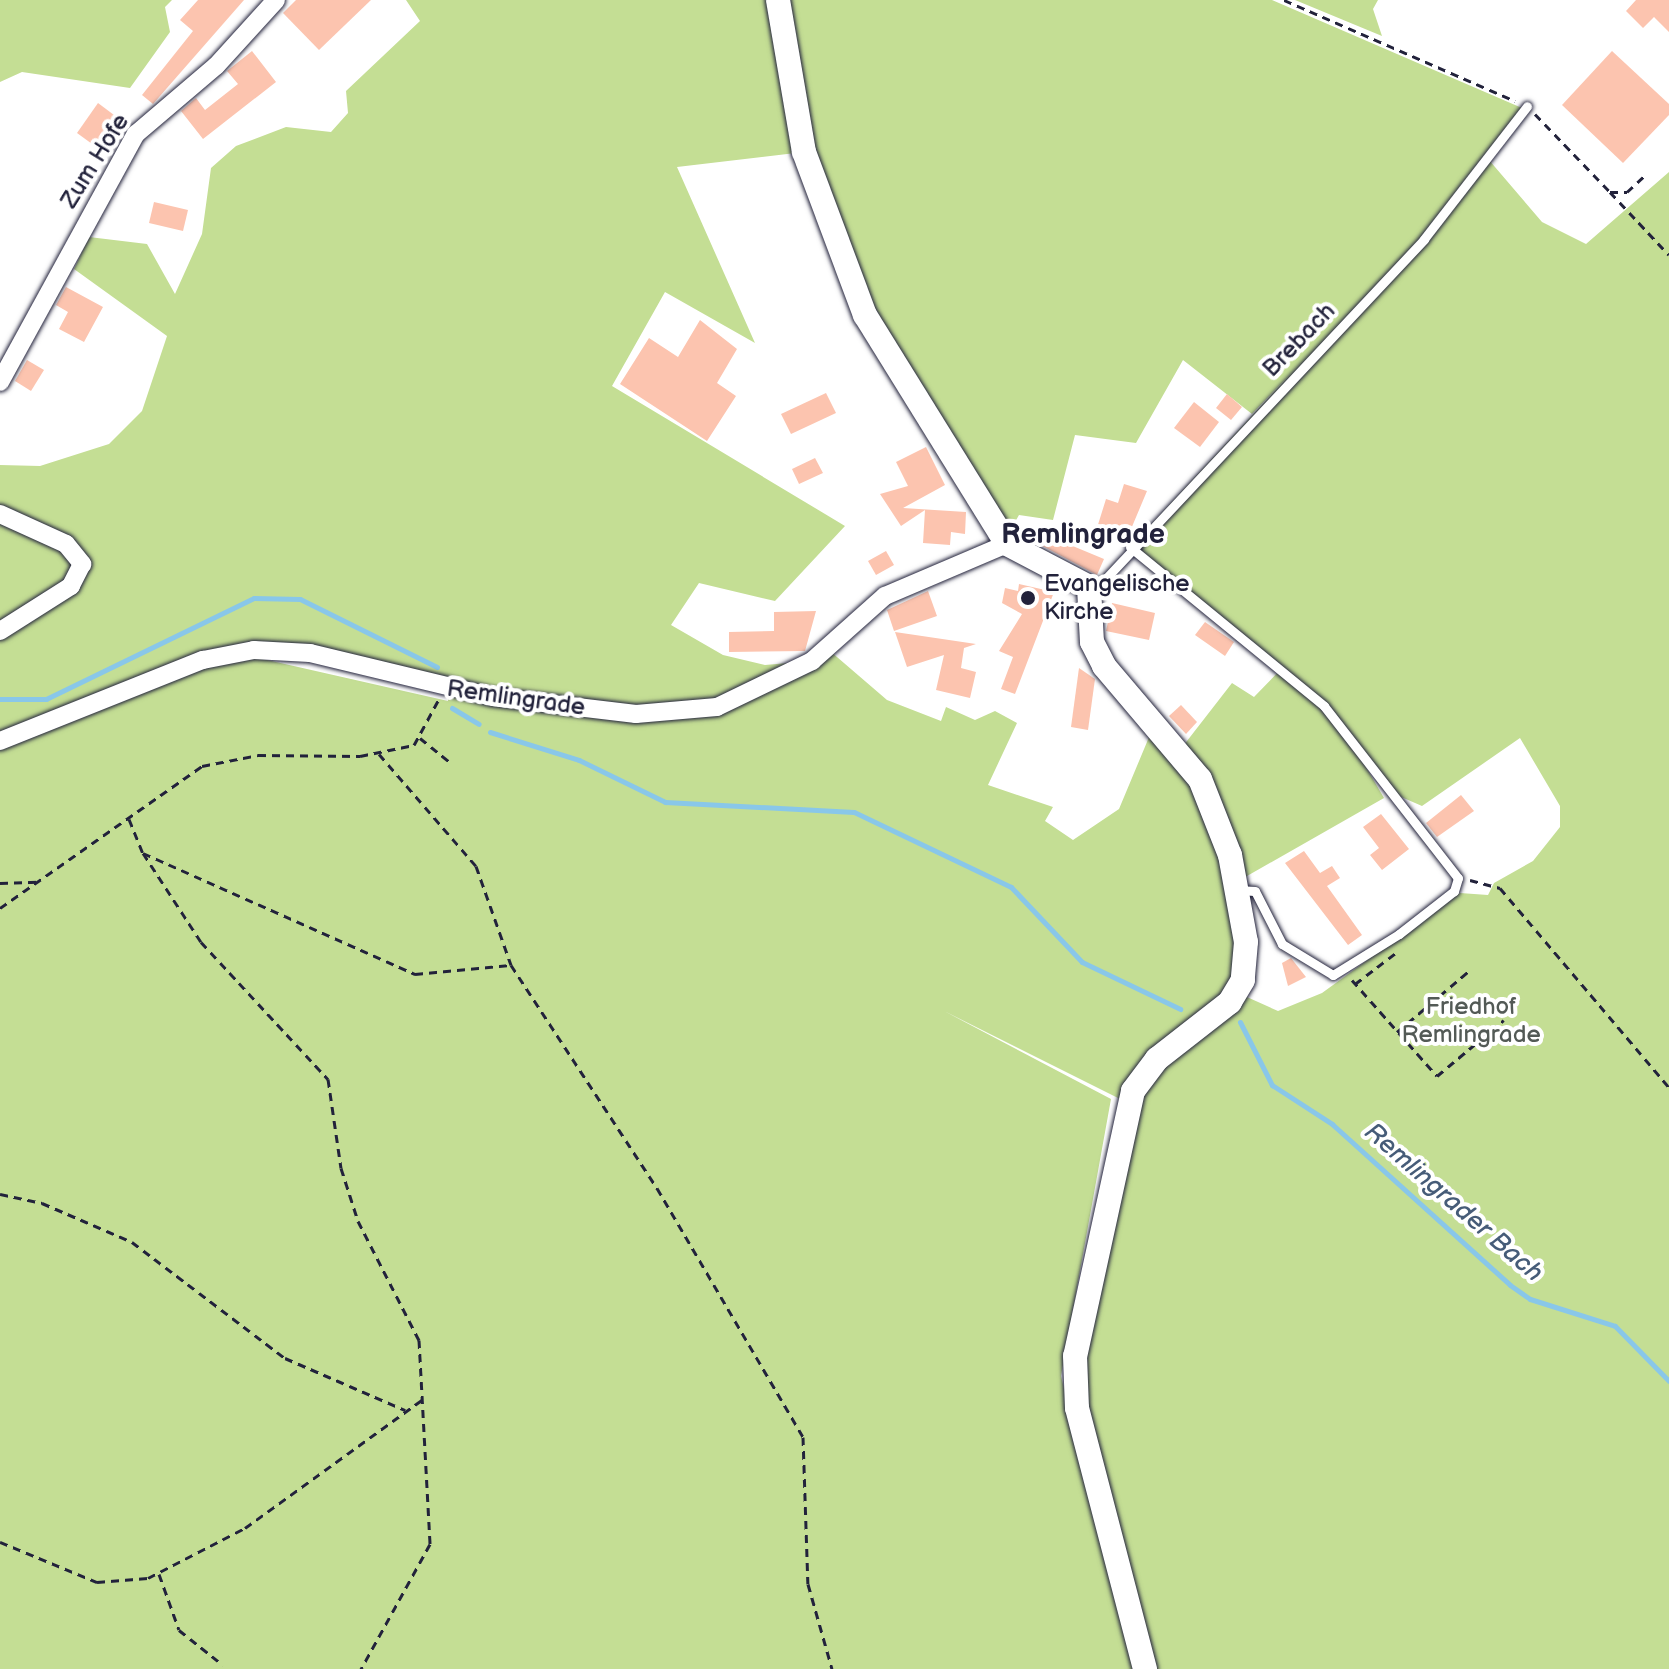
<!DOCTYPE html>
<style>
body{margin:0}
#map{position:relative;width:1669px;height:1669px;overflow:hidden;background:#fff;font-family:"Balsamiq Sans",sans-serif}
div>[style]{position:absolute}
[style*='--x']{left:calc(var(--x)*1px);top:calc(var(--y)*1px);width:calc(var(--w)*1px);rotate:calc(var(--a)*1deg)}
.green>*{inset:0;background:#c4de94}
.stream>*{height:5px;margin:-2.5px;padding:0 2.5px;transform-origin:2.5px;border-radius:2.5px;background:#89c7e9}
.building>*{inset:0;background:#fcc4af}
.path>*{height:3px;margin-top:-1.5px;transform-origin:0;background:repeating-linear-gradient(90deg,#22223b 0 8px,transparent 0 14px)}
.roads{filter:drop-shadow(0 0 2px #22223b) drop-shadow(0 0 2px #22223b)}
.service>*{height:9px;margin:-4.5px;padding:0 4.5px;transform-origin:4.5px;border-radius:4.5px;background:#fff}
.minor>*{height:18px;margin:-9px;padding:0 9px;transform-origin:9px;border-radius:9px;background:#fff}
.tertiary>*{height:24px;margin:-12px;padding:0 12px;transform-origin:12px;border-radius:12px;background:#fff}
.dots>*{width:22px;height:22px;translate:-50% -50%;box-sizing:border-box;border:4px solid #fff;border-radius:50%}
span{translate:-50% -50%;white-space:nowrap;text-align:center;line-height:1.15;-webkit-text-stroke:8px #fff;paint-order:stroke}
.street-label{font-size:24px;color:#22223b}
.poi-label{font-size:24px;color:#22223b}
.left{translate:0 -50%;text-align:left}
.park-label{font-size:24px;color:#535a56}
.water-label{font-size:26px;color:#465c78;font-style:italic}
.quarter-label{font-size:28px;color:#22223b;font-weight:700}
</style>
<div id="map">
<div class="green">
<div style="clip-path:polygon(0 0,172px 0,165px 7px,170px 32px,130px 88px,22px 72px,0 82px)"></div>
<div style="clip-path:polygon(406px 0,778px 0,804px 152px,677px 167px,755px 343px,665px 292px,612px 386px,845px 526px,775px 601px,699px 583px,671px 625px,723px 655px,765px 665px,812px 661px,830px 651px,887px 700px,941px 721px,946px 707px,975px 720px,995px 711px,1017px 723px,988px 785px,1053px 807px,1045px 821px,1073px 840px,1119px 809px,1152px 730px,1189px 769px,1234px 890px,1235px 992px,1124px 1101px,944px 1011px,1111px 1099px,1061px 1376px,1133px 1669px,0 1669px,0 744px,241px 654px,448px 701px,448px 692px,354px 663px,231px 652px,0 741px,0 465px,40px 466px,109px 444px,142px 411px,167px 336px,74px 269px,89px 237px,147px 244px,175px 294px,202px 234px,211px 168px,236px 146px,286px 127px,331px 132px,348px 113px,346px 91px,420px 21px)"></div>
<div style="clip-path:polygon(783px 0,1272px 0,1522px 108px,1421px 239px,1252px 414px,1183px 360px,1136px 443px,1075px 435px,1053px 520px,1019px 515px,1006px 538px,844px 254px,811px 152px)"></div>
<div style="clip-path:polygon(1295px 0,1378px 0,1373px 9px,1382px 36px)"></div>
<div style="clip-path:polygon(1489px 160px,1542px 222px,1586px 244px,1669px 172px,1669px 1669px,1145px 1669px,1077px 1408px,1128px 1101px,1238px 993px,1278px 1011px,1322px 993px,1460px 893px,1488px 895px,1494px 883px,1533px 861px,1560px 827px,1560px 806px,1520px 738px,1422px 806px,1392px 793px,1363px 762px,1384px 798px,1240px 880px,1180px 750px,1232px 683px,1254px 697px,1283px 667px,1130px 547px)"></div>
</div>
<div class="stream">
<div style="--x:0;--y:699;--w:46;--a:0"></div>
<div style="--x:46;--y:699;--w:231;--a:-25.9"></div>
<div style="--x:254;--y:598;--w:46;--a:1.2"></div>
<div style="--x:300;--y:599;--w:153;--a:26.4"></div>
<div style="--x:452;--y:708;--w:31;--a:31"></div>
<div style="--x:490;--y:732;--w:93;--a:17.5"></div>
<div style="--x:579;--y:760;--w:96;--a:26"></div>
<div style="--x:665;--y:802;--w:189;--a:3"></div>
<div style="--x:854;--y:812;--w:174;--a:25.5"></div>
<div style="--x:1011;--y:887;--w:103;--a:46.6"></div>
<div style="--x:1082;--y:962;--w:109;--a:25.6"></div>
<div style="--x:1240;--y:1022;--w:71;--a:63.1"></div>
<div style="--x:1272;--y:1085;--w:72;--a:33"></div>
<div style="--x:1332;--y:1124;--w:240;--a:42.1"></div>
<div style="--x:1510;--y:1285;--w:24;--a:35"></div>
<div style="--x:1530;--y:1299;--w:89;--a:17.6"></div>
<div style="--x:1615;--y:1326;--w:77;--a:45.5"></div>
</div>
<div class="building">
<div style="clip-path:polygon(198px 0,244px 0,153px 104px,142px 95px,193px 31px,180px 20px)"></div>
<div style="clip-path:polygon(296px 0,371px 0,319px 50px,283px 13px)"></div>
<div style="clip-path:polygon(1636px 0,1669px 0,1669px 32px,1654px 17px,1643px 28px,1626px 11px)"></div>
<div style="clip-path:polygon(252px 51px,276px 82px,203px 139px,181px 111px,196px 98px,205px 110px,238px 84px,227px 71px)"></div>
<div style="clip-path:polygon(1612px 51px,1669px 104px,1669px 115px,1623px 163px,1562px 105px)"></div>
<div style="clip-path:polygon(98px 103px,114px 115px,99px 149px,77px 133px)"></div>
<div style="clip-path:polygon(154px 202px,188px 210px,183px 231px,149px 223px)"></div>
<div style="clip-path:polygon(66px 287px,103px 307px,84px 342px,59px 329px,68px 312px,56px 305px)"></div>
<div style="clip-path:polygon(700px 320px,737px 349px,717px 383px,736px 396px,707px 441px,620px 384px,649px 338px,678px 357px)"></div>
<div style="clip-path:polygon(27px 360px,44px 370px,31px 391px,15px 381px)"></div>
<div style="clip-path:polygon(826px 393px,836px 413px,791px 434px,781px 414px)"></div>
<div style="clip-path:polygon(1227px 394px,1242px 407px,1231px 420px,1216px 408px)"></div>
<div style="clip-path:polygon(1194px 402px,1219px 422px,1200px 447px,1174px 428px)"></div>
<div style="clip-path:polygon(926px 447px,945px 485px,903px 508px,966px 512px,965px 534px,951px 532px,950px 545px,923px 543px,925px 510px,901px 526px,880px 494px,908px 486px,896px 462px)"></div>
<div style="clip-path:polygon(815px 458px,823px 473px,799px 484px,792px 469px)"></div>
<div style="clip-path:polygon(1124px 484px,1147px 491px,1126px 541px,1096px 531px,1106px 499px,1118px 503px)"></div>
<div style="clip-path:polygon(1039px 532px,1104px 559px,1097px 575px,1035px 542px)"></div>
<div style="clip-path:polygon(886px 551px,894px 565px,876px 575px,868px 561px)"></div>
<div style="clip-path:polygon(1019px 584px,1054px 592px,1015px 694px,1001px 689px,1013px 657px,999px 651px,1022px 614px,1002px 603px,1005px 588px,1018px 591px)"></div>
<div style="clip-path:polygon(928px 591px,937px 616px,894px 631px,887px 610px)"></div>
<div style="clip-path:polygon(1112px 603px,1155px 613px,1149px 640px,1106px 631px)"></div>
<div style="clip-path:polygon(816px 611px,805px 651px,729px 652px,729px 632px,774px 631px,774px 612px)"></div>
<div style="clip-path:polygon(1205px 622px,1234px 642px,1225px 656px,1195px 635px)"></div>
<div style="clip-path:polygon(895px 632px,976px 644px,964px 648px,961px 668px,976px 672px,970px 698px,936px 690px,944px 655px,907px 667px)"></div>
<div style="clip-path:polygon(1079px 668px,1095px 679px,1088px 730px,1071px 727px)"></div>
<div style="clip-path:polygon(1181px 705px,1197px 722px,1186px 734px,1169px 716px)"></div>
<div style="clip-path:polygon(1461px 795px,1474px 811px,1437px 837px,1426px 823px)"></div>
<div style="clip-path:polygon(1381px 814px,1409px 849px,1382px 870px,1370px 855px,1379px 848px,1363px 827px)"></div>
<div style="clip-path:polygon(1304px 851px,1320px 873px,1332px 866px,1340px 878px,1327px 886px,1362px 935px,1348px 945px,1285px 863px)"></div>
<div style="clip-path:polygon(1291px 958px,1306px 977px,1288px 986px,1282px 963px)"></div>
</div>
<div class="path">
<div style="--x:1284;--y:0;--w:252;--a:23.6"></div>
<div style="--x:1535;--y:114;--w:108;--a:46.1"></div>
<div style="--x:1610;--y:192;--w:17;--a:0"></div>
<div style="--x:1627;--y:192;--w:23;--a:-43"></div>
<div style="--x:1610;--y:192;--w:86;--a:46.9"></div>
<div style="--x:420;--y:738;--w:38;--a:39"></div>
<div style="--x:379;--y:754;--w:148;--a:49.1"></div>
<div style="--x:476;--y:866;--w:105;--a:70.5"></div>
<div style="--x:511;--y:965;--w:267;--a:56.8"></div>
<div style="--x:657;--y:1188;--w:289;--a:59.6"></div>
<div style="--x:803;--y:1437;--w:147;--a:88.1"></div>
<div style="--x:808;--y:1584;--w:88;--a:74.2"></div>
<div style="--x:129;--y:819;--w:37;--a:68"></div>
<div style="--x:143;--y:853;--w:298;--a:24"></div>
<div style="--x:415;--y:974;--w:96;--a:-5.4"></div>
<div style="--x:143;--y:853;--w:106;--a:56.9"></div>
<div style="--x:201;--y:942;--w:187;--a:47.2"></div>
<div style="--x:328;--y:1079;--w:90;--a:81.7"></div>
<div style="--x:341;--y:1168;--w:56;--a:72.2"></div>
<div style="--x:358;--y:1221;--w:134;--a:62.9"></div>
<div style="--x:419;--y:1340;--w:204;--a:86.9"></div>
<div style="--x:430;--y:1544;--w:143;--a:118.9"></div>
<div style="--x:1470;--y:880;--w:31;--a:15"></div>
<div style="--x:1500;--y:888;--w:261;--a:49.7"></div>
<div style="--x:0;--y:883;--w:38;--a:-2"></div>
<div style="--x:0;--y:908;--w:247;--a:-35.1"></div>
<div style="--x:202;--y:766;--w:57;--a:-11.1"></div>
<div style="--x:258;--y:755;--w:102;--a:0.6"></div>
<div style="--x:360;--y:756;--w:55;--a:-11.5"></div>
<div style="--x:414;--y:745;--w:52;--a:-61.5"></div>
<div style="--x:1352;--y:980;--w:128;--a:48.5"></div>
<div style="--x:1437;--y:1076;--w:87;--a:-39.9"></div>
<div style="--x:1355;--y:984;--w:53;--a:-37.3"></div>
<div style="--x:1397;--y:1032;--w:94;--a:-40.3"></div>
<div style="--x:0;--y:1194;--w:43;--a:12.1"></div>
<div style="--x:42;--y:1203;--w:98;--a:23.4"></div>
<div style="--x:132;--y:1242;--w:192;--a:37.2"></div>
<div style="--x:285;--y:1358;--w:131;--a:23.4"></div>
<div style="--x:0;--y:1542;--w:105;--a:22.4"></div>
<div style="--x:97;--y:1582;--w:51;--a:-4.5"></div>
<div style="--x:148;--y:1578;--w:109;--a:-27.3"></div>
<div style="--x:245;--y:1528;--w:220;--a:-35.9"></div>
<div style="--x:159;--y:1574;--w:59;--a:70.3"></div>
<div style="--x:179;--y:1630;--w:56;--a:38.5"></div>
</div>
<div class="roads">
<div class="service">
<div style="--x:1130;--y:547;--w:251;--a:39.3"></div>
<div style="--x:1324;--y:706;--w:218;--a:52.1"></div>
<div style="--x:1458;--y:878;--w:14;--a:107"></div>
<div style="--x:1454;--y:891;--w:70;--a:142"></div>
<div style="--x:1399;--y:934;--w:78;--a:148.2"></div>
<div style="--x:1333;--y:975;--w:60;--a:-148.7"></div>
<div style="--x:1282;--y:944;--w:59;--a:-117"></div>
<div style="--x:1255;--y:891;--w:18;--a:-177"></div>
<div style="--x:1093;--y:592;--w:484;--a:-46.8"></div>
<div style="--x:1424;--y:239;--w:168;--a:-52.2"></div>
</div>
<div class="minor">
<div style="--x:0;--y:382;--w:283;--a:-61.3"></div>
<div style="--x:136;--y:134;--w:105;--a:-40.4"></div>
<div style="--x:216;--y:66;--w:89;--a:-47.7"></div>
<div style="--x:0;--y:514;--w:72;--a:24.4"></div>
<div style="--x:66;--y:544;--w:26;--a:51"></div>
<div style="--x:82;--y:564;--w:25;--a:117"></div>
<div style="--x:71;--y:586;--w:84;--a:147.6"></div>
<div style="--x:0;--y:741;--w:219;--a:-21.8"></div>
<div style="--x:203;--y:660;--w:52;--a:-11.1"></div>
<div style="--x:254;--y:650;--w:56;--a:3.1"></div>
<div style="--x:310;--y:653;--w:188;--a:13.5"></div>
<div style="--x:493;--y:697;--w:144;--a:6.8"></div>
<div style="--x:636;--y:714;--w:81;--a:-4.9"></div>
<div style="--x:717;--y:707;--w:106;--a:-25.8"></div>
<div style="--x:812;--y:661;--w:98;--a:-41.7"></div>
<div style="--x:885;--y:596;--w:133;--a:-23.1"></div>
</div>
<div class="tertiary">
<div style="--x:778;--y:0;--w:154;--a:80.3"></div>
<div style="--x:804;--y:152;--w:174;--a:69.5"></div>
<div style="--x:865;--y:315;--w:269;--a:58.2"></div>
<div style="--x:1007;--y:544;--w:93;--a:27.7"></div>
<div style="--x:1089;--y:587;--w:55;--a:86.9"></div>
<div style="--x:1092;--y:642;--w:27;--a:63"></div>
<div style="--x:1104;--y:666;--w:148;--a:49.7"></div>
<div style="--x:1200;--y:779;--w:82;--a:68.5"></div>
<div style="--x:1230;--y:855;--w:88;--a:79.6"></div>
<div style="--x:1246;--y:942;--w:38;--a:95"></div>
<div style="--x:1243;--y:980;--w:26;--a:121"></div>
<div style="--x:1230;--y:1002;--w:93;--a:142"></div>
<div style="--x:1157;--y:1059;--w:40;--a:127"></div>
<div style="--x:1133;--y:1091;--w:271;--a:102.3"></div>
<div style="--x:1075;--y:1356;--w:52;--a:87.8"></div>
<div style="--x:1077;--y:1408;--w:270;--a:75.4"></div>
</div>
</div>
<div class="dots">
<div style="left:1028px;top:598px;background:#22223b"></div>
</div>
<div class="street-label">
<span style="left:95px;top:161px;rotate:-58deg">Zum Hofe</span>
<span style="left:1299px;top:340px;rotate:-46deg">Brebach</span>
<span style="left:516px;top:698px;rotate:8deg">Remlingrade</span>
</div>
<div class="poi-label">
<span class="left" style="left:1044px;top:598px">Evangelische<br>Kirche</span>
</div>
<div class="park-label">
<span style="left:1471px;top:1021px">Friedhof<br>Remlingrade</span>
</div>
<div class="water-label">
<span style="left:1453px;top:1203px;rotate:41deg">Remlingrader Bach</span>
</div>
<div class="quarter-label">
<span style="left:1083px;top:535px">Remlingrade</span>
</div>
</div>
